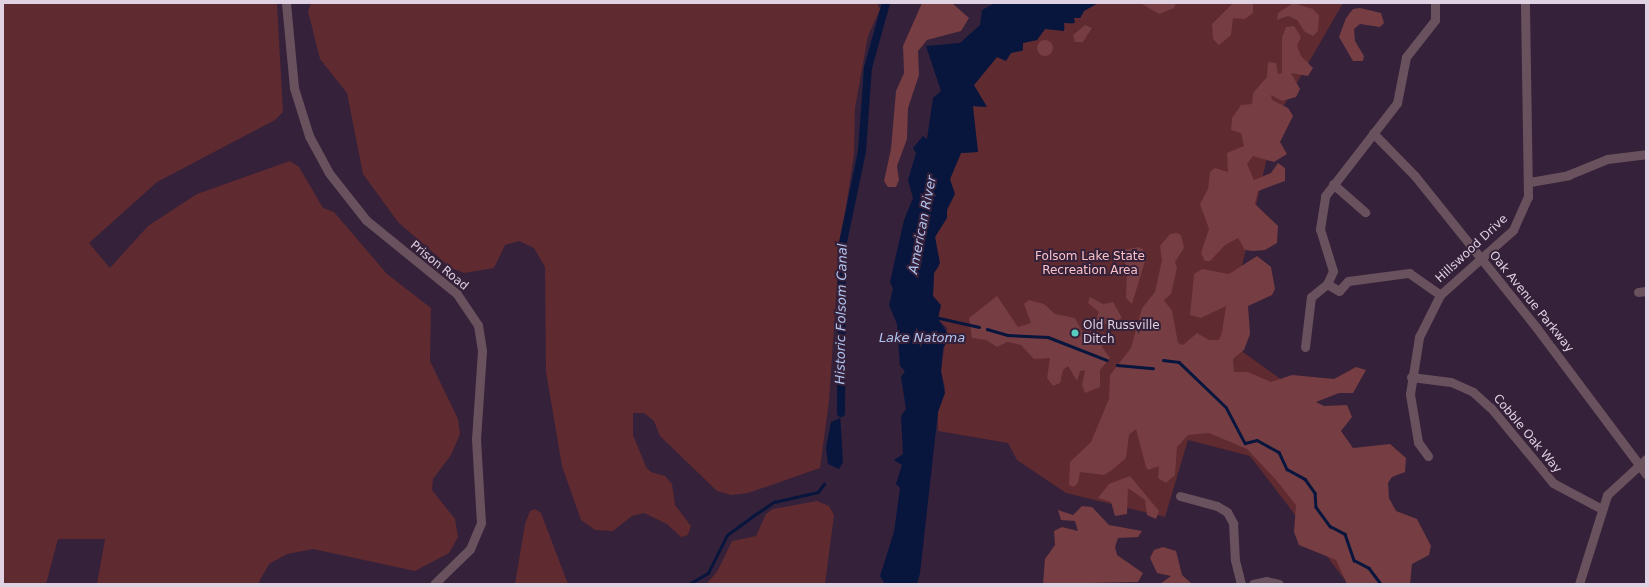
<!DOCTYPE html>
<style>
body{margin:0}
#map{position:relative;width:1649px;height:587px;overflow:hidden;background:#352139;font-family:"DejaVu Sans",sans-serif}
div>[style]{position:absolute}
[style*='--x']{left:calc(var(--x)*1px);top:calc(var(--y)*1px);width:calc(var(--w)*1px);rotate:calc(var(--a)*1deg)}
.green>*{inset:0;background:#5f2a30}
.forest>*{inset:0;background:#763d43}
.round{border-radius:50%}
.water>*{inset:0;background:#08163e}
.stream>*{height:2.5px;margin:-1.25px;padding:0 1.25px;transform-origin:1.25px;border-radius:1.25px;background:#08163e}
.canal>*{height:8px;margin:-4px;padding:0 4px;transform-origin:4px;border-radius:4px;background:#08163e}
.minor>*{height:9px;margin:-4.5px;padding:0 4.5px;transform-origin:4.5px;border-radius:4.5px;background:#69525d}
.dots>*{width:11px;height:11px;translate:-50% -50%;box-sizing:border-box;border:2px solid #352139;border-radius:50%}
span{translate:-50% -50%;white-space:nowrap;text-align:center;line-height:1.15;-webkit-text-stroke:4px #352139;paint-order:stroke}
.street-label{font-size:12px;color:#dfd2e2}
.park-label{font-size:12px;color:#fbc2c6}
.poi-label{font-size:12px;color:#dfd2e2}
.left{translate:0 -50%;text-align:left}
.water-label{font-size:13px;color:#b2c6f2;font-style:italic}
.frame{position:absolute;inset:0;border:4px solid #dfd2e2;pointer-events:none}
</style>
<div id="map">
<div class="green">
<div style="clip-path:polygon(3px 3px,277px 3px,283px 112px,275px 120px,157px 182px,89px 243px,110px 268px,148px 226px,197px 194px,290px 161px,299px 167px,323px 208px,334px 212px,387px 274px,431px 308px,430px 361px,458px 419px,460px 434px,451px 455px,433px 479px,432px 490px,455px 519px,458px 537px,449px 553px,415px 571px,313px 549px,287px 554px,269px 564px,258px 584px,97px 584px,105px 539px,58px 539px,46px 584px,3px 584px)"></div>
<div style="clip-path:polygon(311px 3px,877px 3px,880px 9px,868px 36px,855px 108px,854px 154px,839px 254px,829px 401px,820px 468px,748px 493px,731px 495px,717px 491px,660px 436px,654px 421px,644px 413px,633px 413px,633px 435px,646px 467px,651px 472px,665px 476px,672px 484px,675px 505px,691px 526px,688px 535px,681px 537px,667px 524px,644px 513px,632px 516px,613px 531px,595px 530px,581px 520px,562px 466px,546px 372px,545px 267px,534px 248px,519px 241px,505px 245px,494px 268px,464px 273px,451px 268px,398px 222px,363px 174px,347px 93px,320px 59px,308px 11px)"></div>
<div style="clip-path:polygon(1098px 3px,1343px 3px,1276px 119px,1225px 339px,1304px 396px,1382px 506px,1348px 584px,1250px 456px,1188px 440px,1165px 517px,1066px 493px,1017px 460px,1008px 443px,938px 431px,938px 412px,945px 388px,941px 371px,947px 328px,938px 319px,937px 301px,933px 296px,934px 273px,939px 267px,935px 237px,953px 198px,950px 179px,961px 153px,978px 152px,972px 106px,983px 107px,974px 85px,997px 57px,1003px 59px,1011px 53px,1023px 51px,1023px 43px,1037px 40px,1045px 29px,1065px 29px,1064px 23px,1073px 24px,1074px 18px,1080px 18px,1084px 11px)"></div>
<div style="clip-path:polygon(817px 501px,829px 506px,834px 515px,825px 584px,706px 584px,717px 572px,732px 541px,756px 536px,766px 514px,773px 509px)"></div>
<div style="clip-path:polygon(535px 509px,541px 513px,568px 584px,515px 584px,525px 524px,530px 511px)"></div>
</div>
<div class="forest">
<div style="clip-path:polygon(922px 3px,952px 3px,969px 18px,961px 31px,927px 40px,918px 51px,919px 75px,908px 108px,907px 139px,897px 166px,899px 180px,896px 187px,888px 187px,884px 181px,891px 149px,896px 91px,904px 73px,903px 46px)"></div>
<div style="clip-path:polygon(1176px 3px,1174px 8px,1159px 14px,1142px 4px)"></div>
<div style="clip-path:polygon(1233px 3px,1253px 3px,1253px 13px,1245px 19px,1233px 18px,1231px 35px,1219px 45px,1213px 39px,1212px 24px)"></div>
<div style="clip-path:polygon(1293px 3px,1313px 9px,1319px 15px,1318px 31px,1313px 36px,1305px 32px,1297px 20px,1288px 16px,1277px 20px,1278px 13px)"></div>
<div style="clip-path:polygon(1360px 8px,1381px 13px,1384px 23px,1380px 27px,1360px 24px,1354px 29px,1355px 41px,1364px 56px,1363px 61px,1353px 61px,1339px 37px,1346px 18px,1353px 9px)"></div>
<div style="clip-path:polygon(1085px 25px,1092px 28px,1083px 42px,1075px 42px,1073px 35px)"></div>
<div style="clip-path:polygon(1294px 26px,1301px 37px,1297px 46px,1301px 56px,1313px 68px,1308px 76px,1291px 73px,1300px 89px,1296px 97px,1282px 101px,1271px 95px,1272px 100px,1288px 108px,1293px 116px,1280px 142px,1287px 154px,1274px 162px,1253px 156px,1247px 164px,1254px 180px,1271px 173px,1278px 163px,1285px 168px,1285px 181px,1258px 191px,1255px 204px,1278px 226px,1277px 243px,1265px 250px,1253px 251px,1245px 250px,1238px 238px,1225px 245px,1210px 261px,1205px 261px,1201px 253px,1209px 229px,1200px 204px,1208px 189px,1210px 172px,1215px 168px,1228px 172px,1227px 153px,1244px 146px,1241px 133px,1231px 130px,1232px 118px,1241px 105px,1252px 104px,1253px 93px,1267px 77px,1268px 62px,1276px 63px,1278px 74px,1282px 73px,1282px 37px,1286px 27px)"></div>
<div class="round" style="left:1037px;top:40px;width:16px;height:16px"></div>
<div style="clip-path:polygon(1177px 233px,1181px 235px,1184px 248px,1175px 262px,1177px 268px,1171px 294px,1164px 300px,1172px 311px,1178px 343px,1183px 345px,1197px 333px,1209px 340px,1219px 340px,1222px 332px,1226px 306px,1201px 318px,1190px 315px,1194px 274px,1202px 269px,1229px 274px,1257px 256px,1271px 267px,1275px 289px,1272px 295px,1248px 306px,1250px 334px,1244px 350px,1233px 359px,1234px 372px,1248px 372px,1271px 382px,1292px 375px,1334px 379px,1356px 367px,1366px 370px,1353px 393px,1339px 393px,1316px 402px,1324px 406px,1347px 405px,1352px 417px,1341px 431px,1353px 448px,1390px 444px,1406px 458px,1405px 472px,1392px 477px,1388px 483px,1389px 498px,1396px 511px,1417px 519px,1431px 546px,1429px 555px,1412px 564px,1410px 584px,1347px 584px,1336px 560px,1299px 545px,1294px 532px,1296px 505px,1277px 481px,1247px 449px,1209px 433px,1188px 435px,1177px 447px,1175px 475px,1166px 483px,1158px 478px,1159px 466px,1148px 470px,1146px 467px,1136px 429px,1129px 435px,1126px 458px,1112px 470px,1104px 475px,1080px 472px,1078px 483px,1074px 487px,1069px 485px,1070px 462px,1091px 442px,1109px 399px,1110px 375px,1131px 348px,1142px 308px,1155px 292px,1162px 260px,1160px 246px,1170px 234px)"></div>
<div style="clip-path:polygon(1138px 247px,1143px 249px,1145px 261px,1132px 304px,1126px 298px,1127px 267px,1121px 255px,1124px 250px)"></div>
<div style="clip-path:polygon(997px 296px,1018px 327px,1031px 323px,1024px 304px,1029px 300px,1044px 304px,1055px 314px,1075px 318px,1085px 337px,1096px 339px,1104px 333px,1102px 347px,1110px 358px,1100px 370px,1100px 387px,1085px 393px,1082px 385px,1085px 370px,1080px 371px,1077px 381px,1068px 366px,1063px 370px,1060px 383px,1053px 386px,1047px 378px,1050px 358px,1034px 359px,1021px 345px,1007px 342px,997px 347px,986px 340px,972px 338px,969px 318px)"></div>
<div style="clip-path:polygon(1090px 297px,1103px 304px,1113px 302px,1122px 318px,1110px 325px,1100px 323px,1096px 319px,1099px 312px,1088px 303px)"></div>
<div style="clip-path:polygon(1130px 476px,1159px 511px,1156px 519px,1147px 515px,1145px 500px,1128px 488px,1127px 514px,1115px 516px,1111px 502px,1098px 498px,1109px 484px)"></div>
<div style="clip-path:polygon(1082px 506px,1092px 507px,1109px 525px,1142px 531px,1138px 537px,1118px 538px,1115px 547px,1117px 555px,1143px 573px,1138px 582px,1043px 584px,1045px 559px,1055px 545px,1054px 531px,1062px 527px,1078px 531px,1075px 521px,1061px 520px,1058px 510px,1073px 515px)"></div>
<div style="clip-path:polygon(1163px 547px,1176px 551px,1182px 575px,1192px 584px,1160px 584px,1171px 576px,1157px 573px,1150px 558px,1154px 550px)"></div>
</div>
<div class="water">
<div style="clip-path:polygon(995px 3px,1098px 3px,1084px 11px,1080px 18px,1074px 18px,1075px 23px,1064px 23px,1064px 31px,1045px 29px,1037px 40px,1023px 43px,1023px 50px,1011px 53px,1006px 61px,997px 57px,974px 85px,987px 107px,973px 106px,978px 152px,961px 153px,950px 179px,955px 194px,947px 209px,947px 218px,935px 237px,940px 263px,934px 273px,933px 296px,941px 305px,938px 319px,950px 337px,943px 348px,941px 371px,945px 393px,938px 412px,920px 573px,917px 584px,885px 584px,880px 576px,894px 532px,900px 488px,896px 484px,902px 465px,894px 460px,903px 454px,901px 416px,906px 409px,901px 377px,905px 371px,900px 366px,897px 324px,889px 305px,893px 289px,890px 282px,904px 220px,913px 198px,908px 180px,916px 153px,913px 148px,923px 136px,927px 139px,933px 98px,941px 91px,926px 46px,960px 43px,980px 25px,982px 10px)"></div>
<div style="clip-path:polygon(840px 413px,843px 462px,839px 469px,828px 464px,826px 448px,831px 422px,840px 418px)"></div>
</div>
<div class="stream">
<div style="--x:935;--y:317;--w:45;--a:12.8"></div>
<div style="--x:987;--y:329;--w:22;--a:16"></div>
<div style="--x:1008;--y:335;--w:40;--a:2.9"></div>
<div style="--x:1048;--y:337;--w:63;--a:21.3"></div>
<div style="--x:1163;--y:360;--w:16;--a:7"></div>
<div style="--x:1179;--y:362;--w:65;--a:43.8"></div>
<div style="--x:1226;--y:407;--w:41;--a:62.2"></div>
<div style="--x:1245;--y:443;--w:12;--a:-14"></div>
<div style="--x:1257;--y:440;--w:25;--a:29"></div>
<div style="--x:1279;--y:452;--w:19;--a:65"></div>
<div style="--x:1287;--y:469;--w:21;--a:29"></div>
<div style="--x:1305;--y:479;--w:17;--a:54"></div>
<div style="--x:1315;--y:493;--w:14;--a:86"></div>
<div style="--x:1316;--y:507;--w:24;--a:54"></div>
<div style="--x:1330;--y:526;--w:17;--a:28"></div>
<div style="--x:1345;--y:534;--w:28;--a:71"></div>
<div style="--x:1354;--y:560;--w:17;--a:28"></div>
<div style="--x:1369;--y:568;--w:20;--a:53"></div>
<div style="--x:1117;--y:365;--w:36;--a:5"></div>
<div style="--x:689;--y:584;--w:22;--a:-30"></div>
<div style="--x:708;--y:573;--w:42;--a:-63.4"></div>
<div style="--x:727;--y:535;--w:36;--a:-36"></div>
<div style="--x:756;--y:514;--w:22;--a:-34"></div>
<div style="--x:774;--y:502;--w:45;--a:-12.8"></div>
<div style="--x:818;--y:492;--w:10;--a:-53"></div>
</div>
<div class="canal">
<div style="--x:841;--y:413;--w:166;--a:-89.7"></div>
<div style="--x:842;--y:247;--w:98;--a:-78.2"></div>
<div style="--x:862;--y:151;--w:83;--a:-85.9"></div>
<div style="--x:868;--y:68;--w:67;--a:-74.5"></div>
</div>
<div class="minor">
<div style="--x:286;--y:3;--w:85;--a:84.6"></div>
<div style="--x:294;--y:88;--w:50;--a:72.6"></div>
<div style="--x:309;--y:136;--w:42;--a:61.6"></div>
<div style="--x:329;--y:173;--w:60;--a:51.8"></div>
<div style="--x:366;--y:220;--w:117;--a:39.1"></div>
<div style="--x:457;--y:294;--w:37;--a:56"></div>
<div style="--x:478;--y:325;--w:26;--a:81"></div>
<div style="--x:482;--y:351;--w:88;--a:93.9"></div>
<div style="--x:476;--y:439;--w:84;--a:86.6"></div>
<div style="--x:481;--y:523;--w:28;--a:113"></div>
<div style="--x:470;--y:549;--w:50;--a:135.8"></div>
<div style="--x:1373;--y:133;--w:60;--a:45.7"></div>
<div style="--x:1415;--y:176;--w:193;--a:51.3"></div>
<div style="--x:1536;--y:327;--w:184;--a:53.2"></div>
<div style="--x:1530;--y:182;--w:39;--a:-10"></div>
<div style="--x:1568;--y:175;--w:42;--a:-22.3"></div>
<div style="--x:1607;--y:159;--w:39;--a:-7"></div>
<div style="--x:1333;--y:184;--w:43;--a:41.2"></div>
<div style="--x:1327;--y:284;--w:14;--a:-65"></div>
<div style="--x:1333;--y:271;--w:44;--a:-107.2"></div>
<div style="--x:1320;--y:229;--w:33;--a:-81"></div>
<div style="--x:1325;--y:196;--w:118;--a:-52.3"></div>
<div style="--x:1397;--y:103;--w:47;--a:-78.9"></div>
<div style="--x:1406;--y:57;--w:47;--a:-51.9"></div>
<div style="--x:1435;--y:20;--w:17;--a:-90"></div>
<div style="--x:1327;--y:284;--w:14;--a:30"></div>
<div style="--x:1339;--y:291;--w:13;--a:-48"></div>
<div style="--x:1348;--y:281;--w:62;--a:-7.5"></div>
<div style="--x:1409;--y:273;--w:38;--a:35"></div>
<div style="--x:1638;--y:292;--w:8;--a:-7"></div>
<div style="--x:1305;--y:347;--w:50;--a:-83.2"></div>
<div style="--x:1311;--y:297;--w:21;--a:-39"></div>
<div style="--x:1411;--y:377;--w:40;--a:7.1"></div>
<div style="--x:1451;--y:382;--w:24;--a:24"></div>
<div style="--x:1473;--y:392;--w:24;--a:42"></div>
<div style="--x:1491;--y:408;--w:97;--a:50.4"></div>
<div style="--x:1553;--y:483;--w:53;--a:28"></div>
<div style="--x:1428;--y:456;--w:17;--a:-126"></div>
<div style="--x:1418;--y:442;--w:49;--a:-99.5"></div>
<div style="--x:1410;--y:394;--w:58;--a:-81"></div>
<div style="--x:1419;--y:337;--w:47;--a:-63.4"></div>
<div style="--x:1440;--y:295;--w:98;--a:-41.7"></div>
<div style="--x:1513;--y:230;--w:36;--a:-66"></div>
<div style="--x:1528;--y:197;--w:194;--a:-90.9"></div>
<div style="--x:1180;--y:496;--w:38;--a:15"></div>
<div style="--x:1217;--y:506;--w:12;--a:31"></div>
<div style="--x:1227;--y:512;--w:13;--a:61"></div>
<div style="--x:1233;--y:523;--w:37;--a:87"></div>
<div style="--x:1235;--y:560;--w:25;--a:76"></div>
<div style="--x:1253;--y:584;--w:13;--a:-13"></div>
<div style="--x:1266;--y:581;--w:13;--a:13"></div>
<div style="--x:1579;--y:584;--w:93;--a:-72.5"></div>
<div style="--x:1607;--y:495;--w:53;--a:-42.7"></div>
</div>
<div class="dots">
<div style="left:1075px;top:333px;background:#58cec0"></div>
</div>
<div class="street-label">
<span style="left:1472px;top:249px;rotate:-43deg">Hillswood Drive</span>
<span style="left:439px;top:266px;rotate:39deg">Prison Road</span>
<span style="left:1531px;top:302px;rotate:51deg">Oak Avenue Parkway</span>
<span style="left:1527px;top:434px;rotate:50deg">Cobble Oak Way</span>
</div>
<div class="park-label">
<span style="left:1090px;top:264px">Folsom Lake State<br>Recreation Area</span>
</div>
<div class="poi-label">
<span class="left" style="left:1083px;top:333px">Old Russville<br>Ditch</span>
</div>
<div class="water-label">
<span style="left:923px;top:225px;rotate:-79deg">American River</span>
<span style="left:842px;top:314px;rotate:-89deg">Historic Folsom Canal</span>
<span style="left:922px;top:338px">Lake Natoma</span>
</div>
<div class="frame"></div>
</div>
